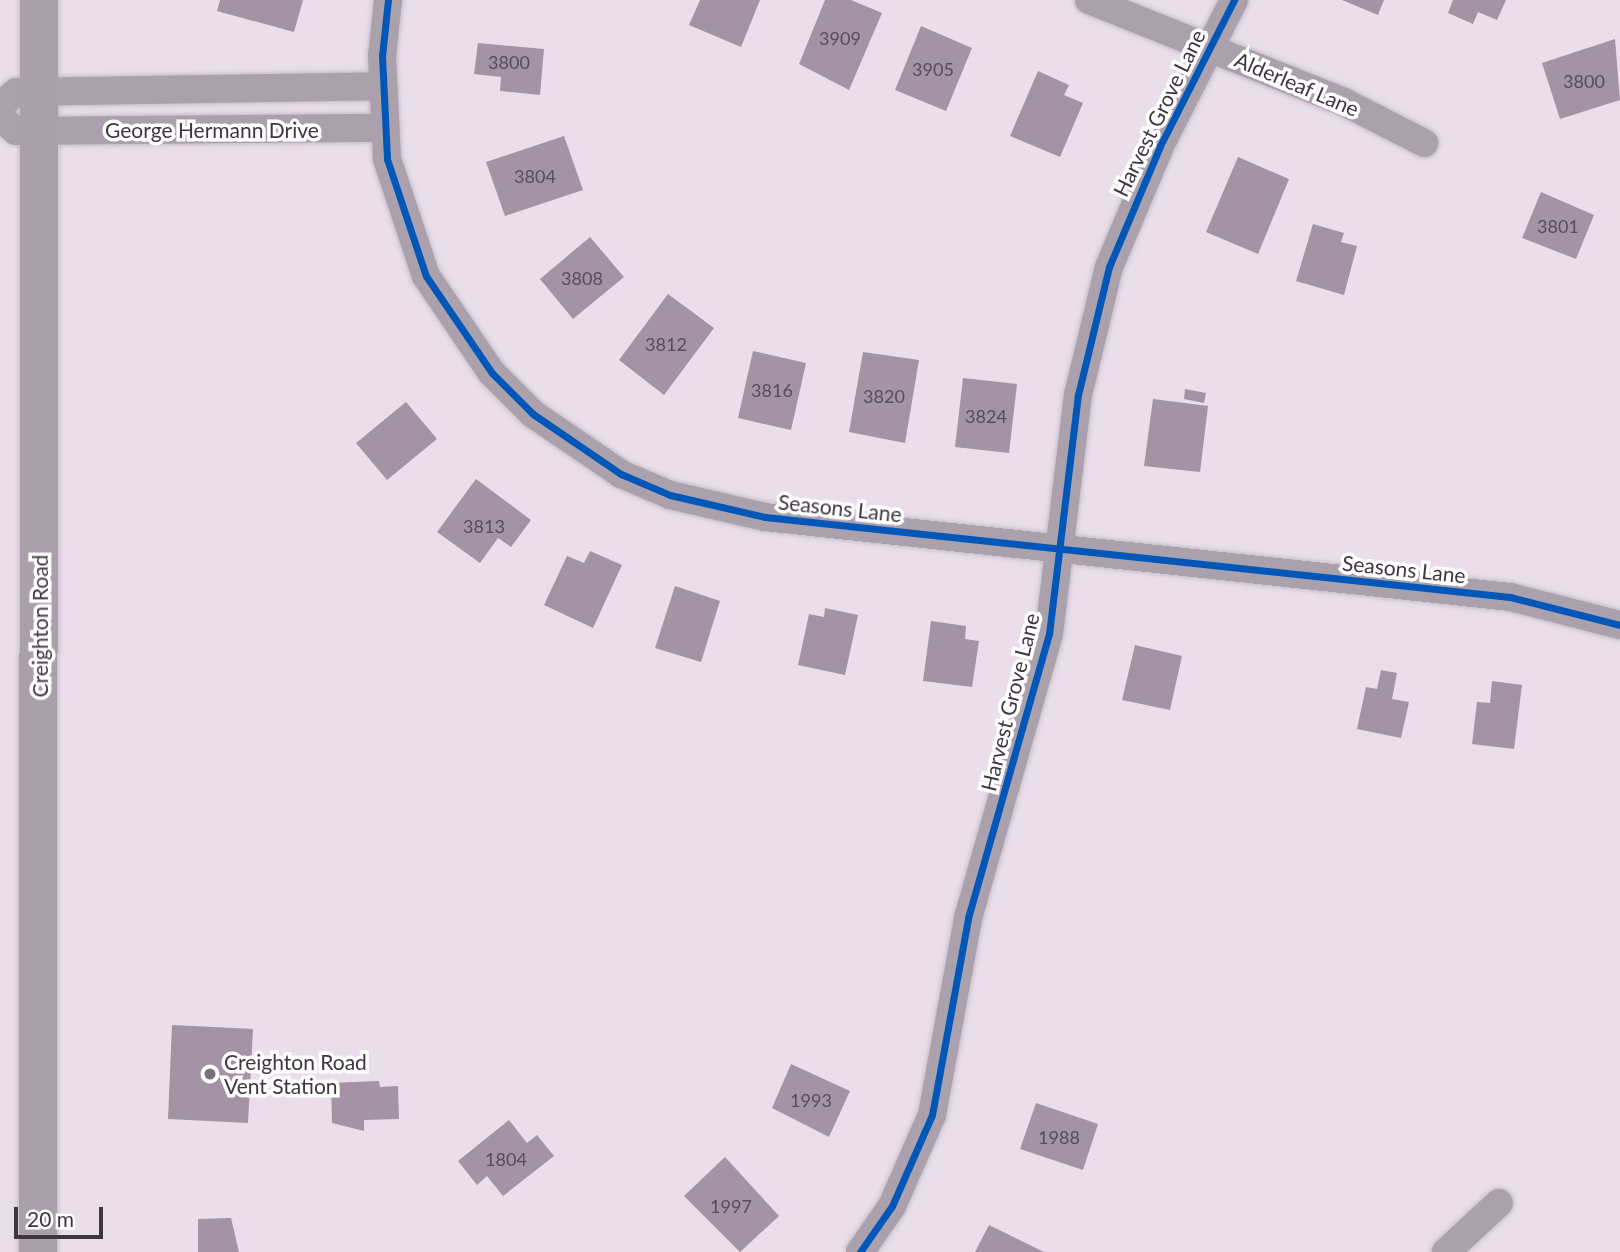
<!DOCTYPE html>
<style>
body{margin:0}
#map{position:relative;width:1620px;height:1252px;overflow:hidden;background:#eadeeb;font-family:Lato,sans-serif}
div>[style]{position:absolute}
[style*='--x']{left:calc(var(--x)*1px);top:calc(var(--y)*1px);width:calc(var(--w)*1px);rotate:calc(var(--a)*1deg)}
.building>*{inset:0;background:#a393a5}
.roads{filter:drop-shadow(0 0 2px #c7bdc8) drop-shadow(0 0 2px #c7bdc8)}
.minor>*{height:28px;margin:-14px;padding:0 14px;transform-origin:14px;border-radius:14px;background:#aaa1ac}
.secondary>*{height:38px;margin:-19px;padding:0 19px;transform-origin:19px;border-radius:19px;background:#aaa0ac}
.cycleway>*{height:7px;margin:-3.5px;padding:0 3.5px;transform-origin:3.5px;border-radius:3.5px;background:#0057b8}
.dots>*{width:19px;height:19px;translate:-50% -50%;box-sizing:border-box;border:4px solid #fff;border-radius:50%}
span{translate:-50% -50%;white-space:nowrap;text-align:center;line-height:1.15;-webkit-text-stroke:7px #fff;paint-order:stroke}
.number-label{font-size:18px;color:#584d59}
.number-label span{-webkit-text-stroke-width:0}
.street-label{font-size:21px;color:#3f3640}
.poi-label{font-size:21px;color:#3f3640}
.left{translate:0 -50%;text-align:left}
.scale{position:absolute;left:14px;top:1207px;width:89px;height:32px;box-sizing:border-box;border:4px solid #3f3640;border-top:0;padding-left:9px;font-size:21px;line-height:24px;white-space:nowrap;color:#3f3640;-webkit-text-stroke:5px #fff;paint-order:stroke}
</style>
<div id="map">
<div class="building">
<div style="clip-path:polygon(220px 0,303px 0,294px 32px,217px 11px)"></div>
<div style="clip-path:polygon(700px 0,760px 0,741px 47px,689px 25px)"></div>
<div style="clip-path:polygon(825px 0,851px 0,882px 13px,849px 90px,799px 64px)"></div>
<div style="clip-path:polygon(1342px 0,1384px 0,1378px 15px)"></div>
<div style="clip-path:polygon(1453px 0,1506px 0,1497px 20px,1478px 12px,1473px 24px,1448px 13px)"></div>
<div style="clip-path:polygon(921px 26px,972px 48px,946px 111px,895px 90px)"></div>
<div style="clip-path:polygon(1615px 39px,1620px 100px,1560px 119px,1542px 63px)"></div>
<div style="clip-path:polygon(478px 43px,544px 49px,540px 95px,500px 91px,501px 77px,474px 74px)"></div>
<div style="clip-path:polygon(1038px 71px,1069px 85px,1064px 95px,1083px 103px,1060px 157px,1010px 136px)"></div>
<div style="clip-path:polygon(564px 136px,583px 190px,505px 216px,486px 162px)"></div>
<div style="clip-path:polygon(1238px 157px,1289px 179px,1258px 254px,1206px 232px)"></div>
<div style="clip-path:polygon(1541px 192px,1594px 215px,1576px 259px,1522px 238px)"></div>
<div style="clip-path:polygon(1313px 224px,1344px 233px,1341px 242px,1357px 246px,1344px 295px,1296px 281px)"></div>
<div style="clip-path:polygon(590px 237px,624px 277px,573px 319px,540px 279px)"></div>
<div style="clip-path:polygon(668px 294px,714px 328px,664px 395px,619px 360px)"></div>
<div style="clip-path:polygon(753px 351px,806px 363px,791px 430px,738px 418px)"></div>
<div style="clip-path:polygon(863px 352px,919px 360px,905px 443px,849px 432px)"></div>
<div style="clip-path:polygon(963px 378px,1017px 384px,1009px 453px,955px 447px)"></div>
<div style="clip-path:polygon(1185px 389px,1206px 393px,1204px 403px,1184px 399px)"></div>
<div style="clip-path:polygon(1153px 399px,1208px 406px,1200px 472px,1144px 466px)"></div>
<div style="clip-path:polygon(406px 402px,437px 439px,387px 480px,356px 443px)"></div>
<div style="clip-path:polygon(476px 479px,531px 520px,511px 547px,498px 538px,480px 563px,437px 532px)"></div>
<div style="clip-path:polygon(590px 551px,622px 565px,593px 628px,544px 605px,567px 556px,584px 563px)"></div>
<div style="clip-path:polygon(675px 586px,720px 601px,701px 662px,655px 648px)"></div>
<div style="clip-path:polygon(825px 608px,858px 615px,845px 675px,798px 665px,809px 614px,824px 617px)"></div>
<div style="clip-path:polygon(931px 621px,966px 626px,965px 639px,979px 641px,972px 687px,923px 681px)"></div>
<div style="clip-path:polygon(1135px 645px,1182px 656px,1170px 710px,1122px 700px)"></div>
<div style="clip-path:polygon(1381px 670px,1397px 673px,1392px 699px,1409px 702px,1401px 738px,1357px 729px,1366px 687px,1377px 689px)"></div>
<div style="clip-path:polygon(1492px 681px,1522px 685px,1514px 749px,1472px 744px,1477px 702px,1490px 703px)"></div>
<div style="clip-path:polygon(172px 1025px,253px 1029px,248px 1123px,168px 1119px)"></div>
<div style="clip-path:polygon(791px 1064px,850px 1091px,829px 1137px,772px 1108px)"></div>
<div style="clip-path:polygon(379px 1081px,380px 1087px,398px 1086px,399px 1119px,364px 1120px,364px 1131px,332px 1123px,331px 1083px)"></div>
<div style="clip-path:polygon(1036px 1103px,1098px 1124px,1083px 1170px,1020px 1149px)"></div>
<div style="clip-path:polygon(509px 1120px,527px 1143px,537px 1135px,554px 1156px,503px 1196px,487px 1176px,477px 1185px,458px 1161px)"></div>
<div style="clip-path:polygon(725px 1157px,779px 1216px,740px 1252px,684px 1196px)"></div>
<div style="clip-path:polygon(231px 1218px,239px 1252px,198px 1252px,198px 1219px)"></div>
<div style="clip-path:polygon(989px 1225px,1044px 1252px,975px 1252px)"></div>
</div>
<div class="roads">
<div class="minor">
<div style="--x:388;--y:0;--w:56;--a:96.1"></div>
<div style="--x:382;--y:56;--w:103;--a:87.2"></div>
<div style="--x:387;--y:159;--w:123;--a:71.6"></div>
<div style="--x:426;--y:276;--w:117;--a:55.8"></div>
<div style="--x:492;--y:373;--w:58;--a:45"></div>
<div style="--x:533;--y:414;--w:107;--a:34.3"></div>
<div style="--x:621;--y:474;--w:53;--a:23.2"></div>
<div style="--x:670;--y:495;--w:98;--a:13"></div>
<div style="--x:765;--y:517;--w:749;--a:6.13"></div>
<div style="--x:1510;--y:597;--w:114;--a:14.3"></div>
<div style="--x:1089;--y:0;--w:275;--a:21.8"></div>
<div style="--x:1344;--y:102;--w:90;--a:27.1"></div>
<div style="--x:0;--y:106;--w:21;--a:-41"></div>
<div style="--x:16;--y:92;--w:365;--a:-0.9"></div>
<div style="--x:0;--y:117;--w:21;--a:41"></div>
<div style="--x:16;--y:131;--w:369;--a:-0.5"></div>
<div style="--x:860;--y:1252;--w:56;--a:-55.2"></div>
<div style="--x:892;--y:1206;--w:99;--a:-66.3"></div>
<div style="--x:932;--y:1115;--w:200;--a:-79.6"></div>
<div style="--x:968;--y:918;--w:295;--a:-74.1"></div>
<div style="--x:1049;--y:634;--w:241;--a:-83.1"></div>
<div style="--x:1078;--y:395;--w:132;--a:-76.4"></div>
<div style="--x:1109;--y:267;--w:131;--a:-67.1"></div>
<div style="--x:1160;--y:146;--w:164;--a:-63.1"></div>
<div style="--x:1446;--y:1252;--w:72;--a:-42.8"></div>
</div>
<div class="secondary">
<div style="--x:38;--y:1252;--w:1252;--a:-89.95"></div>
</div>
</div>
<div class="cycleway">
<div style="--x:388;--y:0;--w:56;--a:96.1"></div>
<div style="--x:382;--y:56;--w:103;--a:87.2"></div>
<div style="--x:387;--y:159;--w:123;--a:71.6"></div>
<div style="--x:426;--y:276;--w:117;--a:55.8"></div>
<div style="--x:492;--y:373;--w:58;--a:45"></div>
<div style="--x:533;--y:414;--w:107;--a:34.3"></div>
<div style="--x:621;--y:474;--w:53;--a:23.2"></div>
<div style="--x:670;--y:495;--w:98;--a:13"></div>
<div style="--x:765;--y:517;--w:749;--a:6.13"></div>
<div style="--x:1510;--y:597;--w:114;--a:14.3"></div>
<div style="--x:860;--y:1252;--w:56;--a:-55.2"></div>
<div style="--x:892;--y:1206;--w:99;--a:-66.3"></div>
<div style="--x:932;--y:1115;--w:200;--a:-79.6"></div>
<div style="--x:968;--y:918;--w:295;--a:-74.1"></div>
<div style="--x:1049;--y:634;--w:241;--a:-83.1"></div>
<div style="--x:1078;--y:395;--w:132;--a:-76.4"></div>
<div style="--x:1109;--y:267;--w:131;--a:-67.1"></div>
<div style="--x:1160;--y:146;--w:164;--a:-63.1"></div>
</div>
<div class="dots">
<div style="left:210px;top:1074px;background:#7b717c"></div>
</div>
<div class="number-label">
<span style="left:840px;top:38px">3909</span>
<span style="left:509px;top:62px">3800</span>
<span style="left:933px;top:69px">3905</span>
<span style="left:1584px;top:81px">3800</span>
<span style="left:535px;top:176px">3804</span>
<span style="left:1558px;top:226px">3801</span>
<span style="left:582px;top:278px">3808</span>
<span style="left:666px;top:344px">3812</span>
<span style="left:772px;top:390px">3816</span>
<span style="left:884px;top:396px">3820</span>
<span style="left:986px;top:416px">3824</span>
<span style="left:484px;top:526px">3813</span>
<span style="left:811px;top:1100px">1993</span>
<span style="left:1059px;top:1137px">1988</span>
<span style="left:506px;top:1159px">1804</span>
<span style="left:731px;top:1206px">1997</span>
</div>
<div class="street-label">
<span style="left:1297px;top:84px;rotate:23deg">Alderleaf Lane</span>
<span style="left:1159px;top:113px;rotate:-64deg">Harvest Grove Lane</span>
<span style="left:212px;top:130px">George Hermann Drive</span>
<span style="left:840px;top:508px;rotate:6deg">Seasons Lane</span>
<span style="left:1404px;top:569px;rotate:6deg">Seasons Lane</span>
<span style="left:40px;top:626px;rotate:-90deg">Creighton Road</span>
<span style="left:1010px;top:702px;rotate:-76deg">Harvest Grove Lane</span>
</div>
<div class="poi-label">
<span class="left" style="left:224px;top:1074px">Creighton Road<br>Vent Station</span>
</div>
<div class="scale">20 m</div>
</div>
